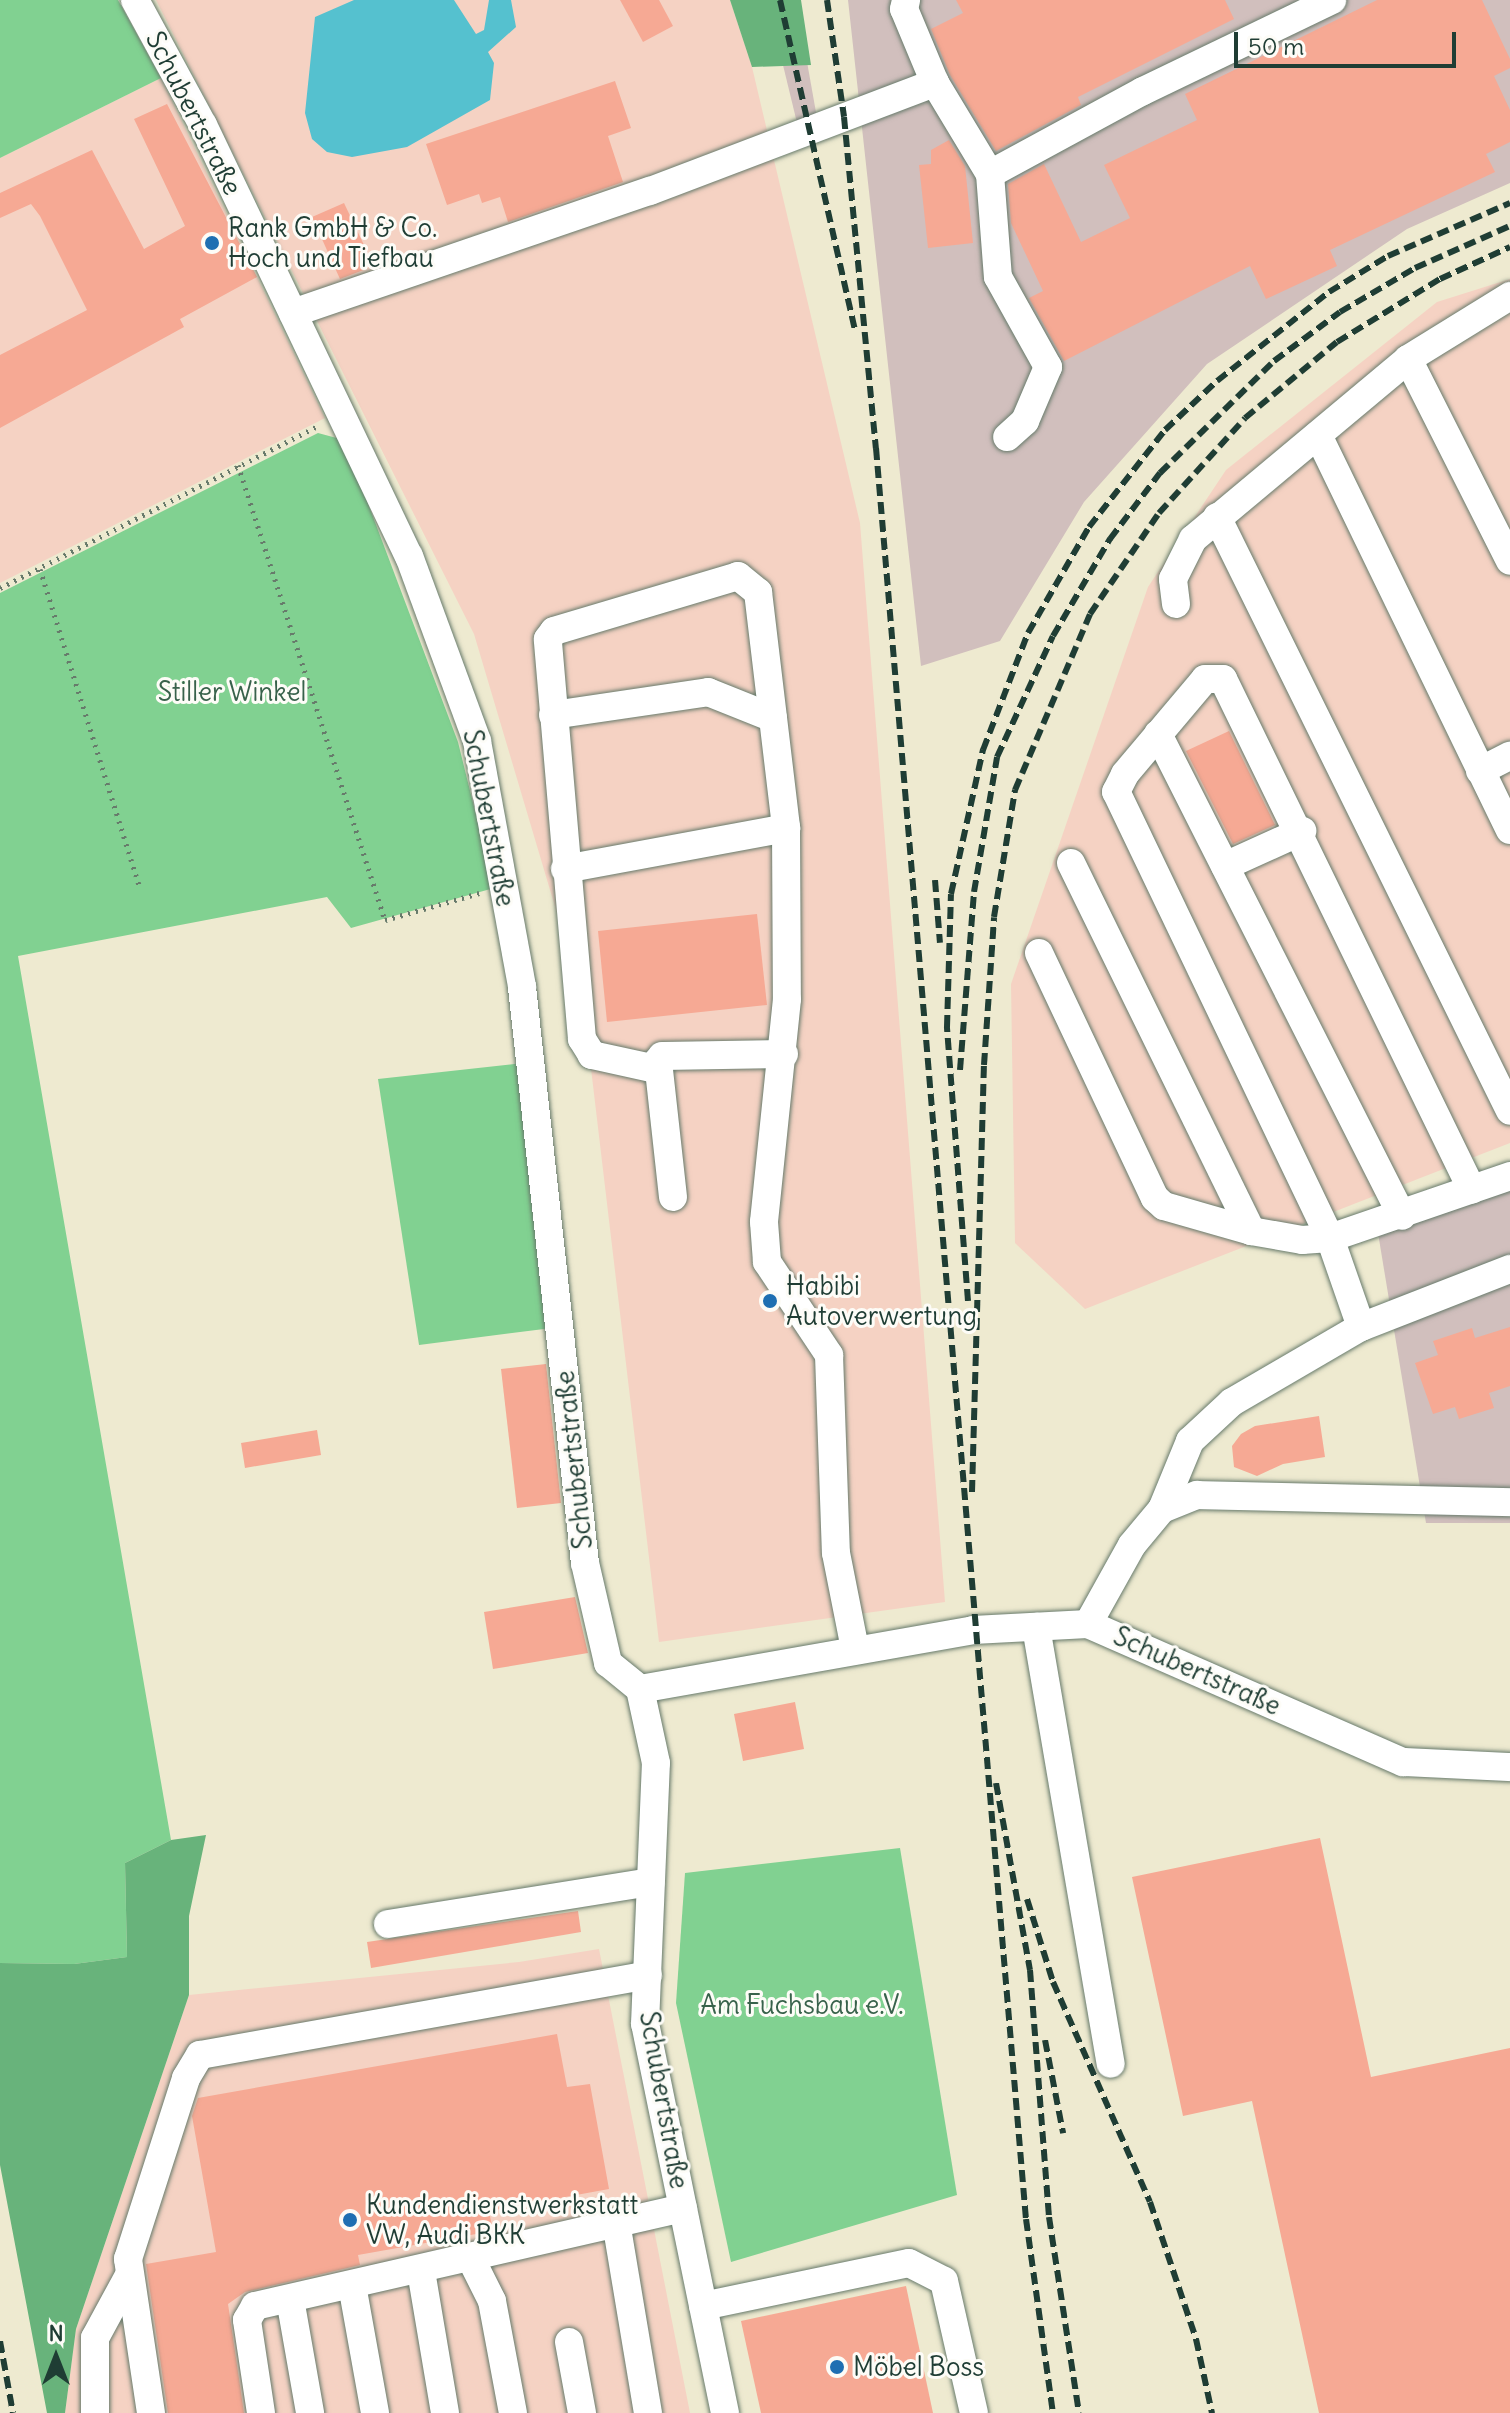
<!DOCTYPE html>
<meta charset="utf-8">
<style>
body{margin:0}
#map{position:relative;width:1510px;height:2413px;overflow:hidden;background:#eeead0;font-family:Delius,sans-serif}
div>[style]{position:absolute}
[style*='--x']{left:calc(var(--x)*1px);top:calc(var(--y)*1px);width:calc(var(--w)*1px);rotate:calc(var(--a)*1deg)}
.built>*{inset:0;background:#f5d2c3}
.industrial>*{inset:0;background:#d1bfbd}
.green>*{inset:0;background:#81d191}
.forest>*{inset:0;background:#68b37b}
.water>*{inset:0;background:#55c1cf}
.building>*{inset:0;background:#f6a994}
.path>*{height:5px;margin-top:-2.5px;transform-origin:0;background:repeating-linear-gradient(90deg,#677a6b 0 2px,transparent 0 8px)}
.roads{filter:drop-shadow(0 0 2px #677a6b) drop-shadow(0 0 2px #677a6b)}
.minor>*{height:28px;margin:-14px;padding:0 14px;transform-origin:14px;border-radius:14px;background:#fff}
.rail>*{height:6px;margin-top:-3px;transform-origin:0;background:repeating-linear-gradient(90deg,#1f3d34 0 12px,transparent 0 18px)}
.dots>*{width:22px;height:22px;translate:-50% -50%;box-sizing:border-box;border:4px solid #fdfcf7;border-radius:50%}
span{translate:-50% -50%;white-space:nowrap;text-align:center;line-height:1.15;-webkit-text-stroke:6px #fdfcf7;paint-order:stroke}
.street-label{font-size:26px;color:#1f3d34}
.poi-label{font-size:26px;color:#1f3d34}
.left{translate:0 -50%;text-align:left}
.park-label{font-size:26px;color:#38624b}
.north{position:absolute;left:16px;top:2317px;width:80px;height:80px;-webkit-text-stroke:6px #fdfcf7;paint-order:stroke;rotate:0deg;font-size:22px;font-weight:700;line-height:32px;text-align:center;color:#1f3d34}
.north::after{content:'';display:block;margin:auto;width:28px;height:36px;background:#1f3d34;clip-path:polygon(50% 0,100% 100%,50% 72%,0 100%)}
.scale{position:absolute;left:1234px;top:32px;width:222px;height:36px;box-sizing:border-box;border:4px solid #1f3d34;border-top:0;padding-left:10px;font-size:24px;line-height:28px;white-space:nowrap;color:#1f3d34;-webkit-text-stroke:6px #fdfcf7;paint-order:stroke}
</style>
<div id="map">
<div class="built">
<div style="clip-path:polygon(156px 0,730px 0,752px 67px,860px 523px,945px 1602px,659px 1642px,583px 1001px,474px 634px)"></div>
<div style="clip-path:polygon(161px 78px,325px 418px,0 583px,0 158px)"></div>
<div style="clip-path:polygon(1510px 279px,1510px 1143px,1085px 1309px,1015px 1243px,1011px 984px,1148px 587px,1226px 470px,1437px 302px)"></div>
<div style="clip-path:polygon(599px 1949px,690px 2413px,65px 2413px,76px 2329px,189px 1995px,519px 1962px)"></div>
</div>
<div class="industrial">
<div style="clip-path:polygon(796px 0,817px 118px,798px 127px,774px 28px)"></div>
<div style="clip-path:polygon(848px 0,1510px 0,1510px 183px,1407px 229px,1207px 364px,1084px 502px,1000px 641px,921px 666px)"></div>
<div style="clip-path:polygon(1510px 1169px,1510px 1523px,1426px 1523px,1376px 1221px)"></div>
</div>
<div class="green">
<div style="clip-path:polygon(0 0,118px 0,161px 78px,0 158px)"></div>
<div style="clip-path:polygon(318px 433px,344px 440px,458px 742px,494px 888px,351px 928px,327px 897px,18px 956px,171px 1840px,125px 1863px,127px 1957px,74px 1964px,0 1963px,0 593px)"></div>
<div style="clip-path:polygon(523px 1063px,552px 1328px,419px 1345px,378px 1079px)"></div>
<div style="clip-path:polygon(900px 1848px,957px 2195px,731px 2262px,676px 2003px,685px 1873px)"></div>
</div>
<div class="forest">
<div style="clip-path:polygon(730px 0,801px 0,811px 65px,752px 67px)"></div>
<div style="clip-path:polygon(206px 1835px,189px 1916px,189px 1995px,76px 2329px,65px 2413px,47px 2413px,0 2165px,0 1963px,74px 1964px,127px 1957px,125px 1863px,171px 1840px)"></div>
</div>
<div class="water">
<div style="clip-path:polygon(354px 0,454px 0,476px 34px,484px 30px,489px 0,511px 0,516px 27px,488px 52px,494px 63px,490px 100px,407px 147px,352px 157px,327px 152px,312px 139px,305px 113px,315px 17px)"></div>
</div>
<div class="building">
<div style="clip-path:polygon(620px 0,659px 0,673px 26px,643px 42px)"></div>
<div style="clip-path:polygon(956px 0,1225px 0,1234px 19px,1078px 97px,1081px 105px,996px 151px,950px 75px,931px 29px,963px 13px)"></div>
<div style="clip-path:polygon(1377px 0,1482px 0,1510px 59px,1510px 68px,1494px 76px,1510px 110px,1510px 142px,1486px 154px,1495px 172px,1330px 250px,1337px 266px,1266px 299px,1250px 266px,1064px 361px,1029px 298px,1043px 291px,1011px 223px,1008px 184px,1044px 164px,1081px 242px,1130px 218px,1104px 165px,1197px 120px,1185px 94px)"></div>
<div style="clip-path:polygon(615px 81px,631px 128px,608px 136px,623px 182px,508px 222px,500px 197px,482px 203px,479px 194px,447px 205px,426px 144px)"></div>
<div style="clip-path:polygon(167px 104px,257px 277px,180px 319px,184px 327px,0 428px,0 355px,87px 310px,40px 216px,31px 204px,0 218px,0 193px,92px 150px,144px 249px,185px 226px,134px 119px)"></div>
<div style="clip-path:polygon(949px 140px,965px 166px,973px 243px,928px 248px,919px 165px,931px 164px,931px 150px)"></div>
<div style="clip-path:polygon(344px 203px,374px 266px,340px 279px,312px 217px)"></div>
<div style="clip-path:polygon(1229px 731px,1275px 825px,1233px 844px,1186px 751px)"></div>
<div style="clip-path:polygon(757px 914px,767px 1005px,607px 1022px,598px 931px)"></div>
<div style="clip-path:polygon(1510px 1327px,1510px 1386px,1489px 1393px,1494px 1408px,1459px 1419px,1455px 1407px,1433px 1414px,1415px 1363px,1438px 1355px,1433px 1341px,1472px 1328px,1475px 1338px)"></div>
<div style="clip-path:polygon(546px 1364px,561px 1503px,517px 1508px,501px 1369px)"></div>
<div style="clip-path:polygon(1319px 1416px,1325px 1457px,1283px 1464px,1257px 1476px,1234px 1467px,1232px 1446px,1241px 1434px,1255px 1426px)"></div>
<div style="clip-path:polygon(317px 1430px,321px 1455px,245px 1468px,241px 1443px)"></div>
<div style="clip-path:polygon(575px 1597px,588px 1653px,493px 1669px,484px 1612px)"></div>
<div style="clip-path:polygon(795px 1702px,804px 1749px,743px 1761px,734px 1714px)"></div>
<div style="clip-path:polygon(1320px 1838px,1371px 2077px,1510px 2048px,1510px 2413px,1319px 2413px,1252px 2101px,1183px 2116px,1132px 1877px)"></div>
<div style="clip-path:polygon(578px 1911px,581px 1932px,371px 1968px,367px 1942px)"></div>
<div style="clip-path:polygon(557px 2034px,567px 2087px,590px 2084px,609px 2189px,489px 2211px,493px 2231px,358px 2255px,360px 2265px,245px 2292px,228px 2304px,244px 2413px,168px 2413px,146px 2264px,216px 2252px,192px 2116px,198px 2098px)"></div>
<div style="clip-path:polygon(906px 2286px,933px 2413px,761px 2413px,741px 2321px)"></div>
</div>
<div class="path">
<div style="--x:238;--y:465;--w:478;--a:72.1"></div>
<div style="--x:385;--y:920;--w:98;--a:-16"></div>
<div style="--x:40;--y:569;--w:334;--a:72.6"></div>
<div style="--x:0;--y:588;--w:355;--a:-27"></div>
</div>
<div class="roads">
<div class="minor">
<div style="--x:135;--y:0;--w:142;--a:61.5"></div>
<div style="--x:203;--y:125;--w:478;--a:64.5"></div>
<div style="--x:409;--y:556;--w:197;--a:69.8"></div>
<div style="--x:477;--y:741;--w:250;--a:79.6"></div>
<div style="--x:522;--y:987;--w:579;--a:83.76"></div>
<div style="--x:585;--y:1563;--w:103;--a:77"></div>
<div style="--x:608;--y:1663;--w:41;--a:39.1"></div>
<div style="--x:935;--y:83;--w:106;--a:58.9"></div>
<div style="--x:990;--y:174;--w:174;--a:-28.5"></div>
<div style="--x:1143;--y:91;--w:210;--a:-25.7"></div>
<div style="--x:990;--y:174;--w:103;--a:85.6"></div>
<div style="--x:998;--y:277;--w:103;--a:60.9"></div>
<div style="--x:1048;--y:367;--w:59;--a:113.1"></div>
<div style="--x:1025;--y:421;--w:24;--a:138"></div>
<div style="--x:293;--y:313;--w:377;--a:-18.9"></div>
<div style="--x:650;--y:191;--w:305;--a:-20.8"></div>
<div style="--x:935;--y:83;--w:80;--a:-112.7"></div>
<div style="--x:904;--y:9;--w:9;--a:-77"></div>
<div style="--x:1408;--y:359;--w:226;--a:63.2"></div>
<div style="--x:1318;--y:435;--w:439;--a:64.1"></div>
<div style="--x:1217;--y:517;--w:662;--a:63.74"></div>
<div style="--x:1176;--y:604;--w:25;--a:-97"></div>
<div style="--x:1173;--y:579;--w:45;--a:-63.4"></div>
<div style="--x:1193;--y:539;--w:280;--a:-39.9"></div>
<div style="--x:1408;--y:359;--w:120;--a:-31.7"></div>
<div style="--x:553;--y:715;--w:157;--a:-8.4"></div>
<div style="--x:708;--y:692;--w:70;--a:21.8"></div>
<div style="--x:1158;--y:734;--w:540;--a:63.15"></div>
<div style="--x:1480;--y:771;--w:34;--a:-27"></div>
<div style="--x:1071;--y:863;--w:410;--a:63.9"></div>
<div style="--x:1225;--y:866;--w:85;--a:-24.4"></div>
<div style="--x:565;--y:869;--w:225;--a:-10.5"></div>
<div style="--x:1039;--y:953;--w:271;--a:64.7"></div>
<div style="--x:1155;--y:1198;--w:12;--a:42"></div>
<div style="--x:1164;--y:1206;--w:91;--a:16"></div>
<div style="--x:1251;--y:1231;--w:52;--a:10"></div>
<div style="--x:1302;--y:1240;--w:28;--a:-4"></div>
<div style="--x:1330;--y:1238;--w:190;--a:-19"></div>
<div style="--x:656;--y:1069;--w:66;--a:-167.7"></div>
<div style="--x:592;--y:1055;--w:19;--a:-122"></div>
<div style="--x:582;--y:1039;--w:401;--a:-94.9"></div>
<div style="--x:548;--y:639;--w:10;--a:-53"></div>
<div style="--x:554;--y:631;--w:192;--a:-16.6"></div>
<div style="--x:738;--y:576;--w:26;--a:39"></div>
<div style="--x:758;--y:592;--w:238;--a:83.2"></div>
<div style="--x:786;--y:828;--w:171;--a:89.7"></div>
<div style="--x:787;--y:999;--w:224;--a:95.9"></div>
<div style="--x:764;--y:1222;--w:40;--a:85.7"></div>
<div style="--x:767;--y:1262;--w:112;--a:56.3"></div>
<div style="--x:829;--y:1355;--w:198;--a:88"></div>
<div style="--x:836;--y:1553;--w:98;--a:78.8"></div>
<div style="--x:673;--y:1197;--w:137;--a:-96.3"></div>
<div style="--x:658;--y:1061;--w:6;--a:-51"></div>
<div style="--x:662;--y:1056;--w:122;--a:-0.9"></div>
<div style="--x:1361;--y:1327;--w:94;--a:-109.2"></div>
<div style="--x:1330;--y:1238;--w:495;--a:-115.6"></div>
<div style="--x:1116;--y:792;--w:20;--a:-63"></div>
<div style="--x:1125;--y:774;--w:124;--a:-49.9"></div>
<div style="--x:1205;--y:679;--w:18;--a:0"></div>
<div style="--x:1223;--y:679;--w:568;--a:64.02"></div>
<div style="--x:1162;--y:1509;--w:74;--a:-67.6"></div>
<div style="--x:1190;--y:1441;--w:57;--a:-42.9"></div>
<div style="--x:1232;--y:1402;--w:149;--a:-30.2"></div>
<div style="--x:1361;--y:1327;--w:160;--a:-21.3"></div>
<div style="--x:1088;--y:1624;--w:90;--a:-60.9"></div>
<div style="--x:1132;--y:1545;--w:47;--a:-50.2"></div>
<div style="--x:1162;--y:1509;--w:38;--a:-22"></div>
<div style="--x:1197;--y:1495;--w:313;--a:1.3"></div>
<div style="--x:1036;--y:1627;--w:443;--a:80.3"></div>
<div style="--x:388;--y:1924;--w:266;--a:-9.1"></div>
<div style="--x:616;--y:2222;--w:194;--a:80.5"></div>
<div style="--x:470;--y:2257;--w:49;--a:63.4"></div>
<div style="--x:492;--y:2301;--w:114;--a:79.4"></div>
<div style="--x:421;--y:2271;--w:144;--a:80.4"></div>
<div style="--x:352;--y:2285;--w:130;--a:79.8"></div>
<div style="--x:290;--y:2299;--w:116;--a:80"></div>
<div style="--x:703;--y:2306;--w:210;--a:-11.8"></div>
<div style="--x:909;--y:2263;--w:39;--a:27"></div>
<div style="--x:944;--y:2281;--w:135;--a:77.2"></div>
<div style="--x:569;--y:2342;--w:72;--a:79.6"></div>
<div style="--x:95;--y:2413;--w:75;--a:-90"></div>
<div style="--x:95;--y:2338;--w:69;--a:-61.6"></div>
<div style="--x:151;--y:2413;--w:156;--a:-98.5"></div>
<div style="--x:128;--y:2259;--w:190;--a:-72.2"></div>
<div style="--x:186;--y:2078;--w:27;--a:-59"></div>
<div style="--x:200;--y:2055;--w:455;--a:-10.1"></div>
<div style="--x:261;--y:2413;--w:94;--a:-98.6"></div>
<div style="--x:247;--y:2320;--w:16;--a:-60"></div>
<div style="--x:255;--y:2306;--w:439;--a:-12.9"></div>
<div style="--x:725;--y:2413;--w:397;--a:-101.6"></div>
<div style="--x:645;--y:2024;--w:261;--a:-87.6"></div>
<div style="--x:656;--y:1763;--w:76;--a:-102.2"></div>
<div style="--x:640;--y:1689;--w:338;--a:-10"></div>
<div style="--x:973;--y:1630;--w:115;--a:-3"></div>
<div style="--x:1088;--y:1624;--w:344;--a:23.7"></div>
<div style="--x:1403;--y:1762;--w:107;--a:2.7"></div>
</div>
</div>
<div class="rail">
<div style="--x:780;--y:0;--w:338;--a:77.2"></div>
<div style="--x:827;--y:0;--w:118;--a:81.7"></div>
<div style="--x:844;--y:117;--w:333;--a:84.5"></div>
<div style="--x:876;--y:448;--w:1777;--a:85.16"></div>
<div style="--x:1026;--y:2219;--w:196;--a:82.1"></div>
<div style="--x:935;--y:880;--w:63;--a:85.5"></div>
<div style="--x:960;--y:1070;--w:179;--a:-85.5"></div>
<div style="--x:974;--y:892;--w:137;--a:-80.3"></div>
<div style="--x:997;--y:757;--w:133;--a:-65.2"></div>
<div style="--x:1053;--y:636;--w:113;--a:-59.6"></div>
<div style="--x:1110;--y:539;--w:83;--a:-52.9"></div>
<div style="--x:1160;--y:473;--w:160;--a:-44.5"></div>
<div style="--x:1274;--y:361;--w:82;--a:-36.6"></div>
<div style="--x:1340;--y:312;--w:87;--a:-30.4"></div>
<div style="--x:1415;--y:268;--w:104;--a:-23.9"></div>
<div style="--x:968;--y:1301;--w:275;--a:-94.4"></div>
<div style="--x:947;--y:1027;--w:133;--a:-88.3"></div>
<div style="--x:951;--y:894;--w:148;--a:-77.5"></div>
<div style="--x:983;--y:750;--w:125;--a:-69"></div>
<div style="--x:1028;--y:633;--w:122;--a:-60.1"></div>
<div style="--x:1089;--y:527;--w:123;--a:-51.9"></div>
<div style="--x:1165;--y:430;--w:71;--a:-43.3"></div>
<div style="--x:1217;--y:381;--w:143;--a:-38.5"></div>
<div style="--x:1329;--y:292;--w:69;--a:-31.4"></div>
<div style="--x:1388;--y:256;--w:133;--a:-23.5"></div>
<div style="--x:972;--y:1492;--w:427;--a:-88.4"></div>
<div style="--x:984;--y:1065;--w:148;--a:-86.1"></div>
<div style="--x:994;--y:917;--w:129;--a:-80.6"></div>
<div style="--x:1015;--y:790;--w:191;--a:-66.9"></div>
<div style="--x:1090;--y:614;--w:122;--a:-55.7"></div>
<div style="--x:1159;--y:513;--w:128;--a:-47.8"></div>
<div style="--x:1245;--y:418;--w:119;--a:-39.6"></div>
<div style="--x:1337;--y:342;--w:121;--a:-31.5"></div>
<div style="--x:1440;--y:279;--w:77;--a:-24.6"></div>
<div style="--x:996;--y:1783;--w:190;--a:79.7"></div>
<div style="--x:1030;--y:1970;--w:248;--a:85.6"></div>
<div style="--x:1049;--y:2217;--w:198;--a:81.3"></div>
<div style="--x:1027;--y:1899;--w:87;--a:72.6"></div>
<div style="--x:1053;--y:1982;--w:240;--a:66.2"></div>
<div style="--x:1150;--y:2202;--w:145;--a:71.4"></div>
<div style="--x:1196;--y:2339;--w:76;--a:77.8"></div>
<div style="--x:1045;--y:2040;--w:95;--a:79"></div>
<div style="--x:0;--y:2341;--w:73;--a:79.8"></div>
</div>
<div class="dots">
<div style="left:212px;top:243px;background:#1f6fb2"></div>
<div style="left:770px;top:1301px;background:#1f6fb2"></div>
<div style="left:350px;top:2220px;background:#1f6fb2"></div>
<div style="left:837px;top:2367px;background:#1f6fb2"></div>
</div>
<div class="street-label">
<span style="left:194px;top:113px;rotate:63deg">Schubertstraße</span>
<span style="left:489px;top:818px;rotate:79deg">Schubertstraße</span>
<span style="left:574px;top:1460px;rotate:-96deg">Schubertstraße</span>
<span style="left:1197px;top:1671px;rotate:24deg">Schubertstraße</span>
<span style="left:664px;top:2100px;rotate:80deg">Schubertstraße</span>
</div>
<div class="poi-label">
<span class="left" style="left:228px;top:243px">Rank GmbH &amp; Co.<br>Hoch und Tiefbau</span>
<span class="left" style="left:786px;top:1301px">Habibi<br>Autoverwertung</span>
<span class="left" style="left:366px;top:2220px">Kundendienstwerkstatt<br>VW, Audi BKK</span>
<span class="left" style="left:853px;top:2367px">Möbel Boss</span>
</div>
<div class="park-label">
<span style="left:232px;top:692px">Stiller Winkel</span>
<span style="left:802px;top:2005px">Am Fuchsbau e.V.</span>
</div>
<div class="north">N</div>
<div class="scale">50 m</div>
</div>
